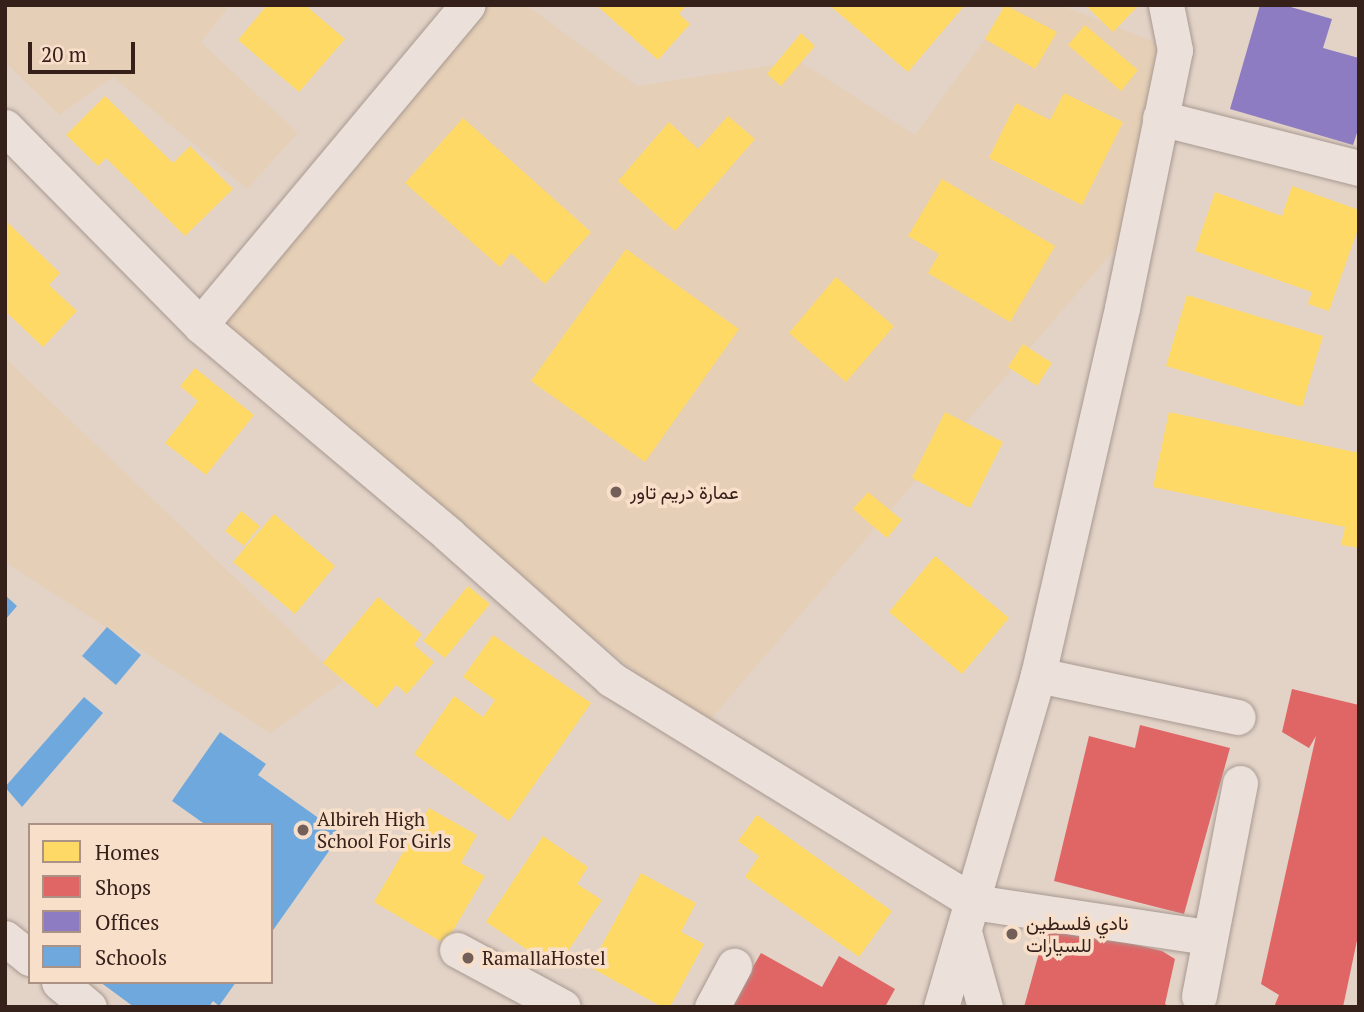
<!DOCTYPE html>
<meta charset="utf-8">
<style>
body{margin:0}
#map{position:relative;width:1364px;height:1012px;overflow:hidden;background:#e3d3c7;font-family:"PT Serif",Vazirmatn,serif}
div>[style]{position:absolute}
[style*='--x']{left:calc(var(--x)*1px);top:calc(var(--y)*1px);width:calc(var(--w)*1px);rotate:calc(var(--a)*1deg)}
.farmland>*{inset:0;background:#e5cfb6}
.homes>*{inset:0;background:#ffd966}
.shops>*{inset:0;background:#e06666}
.offices>*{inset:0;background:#8e7cc3}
.schools>*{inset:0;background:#6fa8dc}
.roads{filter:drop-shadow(0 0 2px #a89991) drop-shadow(0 0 2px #a89991)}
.minor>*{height:35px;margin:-17.5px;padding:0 17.5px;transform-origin:17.5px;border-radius:17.5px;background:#ebe1da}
.dots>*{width:19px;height:19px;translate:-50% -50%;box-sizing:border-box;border:4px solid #f7dfca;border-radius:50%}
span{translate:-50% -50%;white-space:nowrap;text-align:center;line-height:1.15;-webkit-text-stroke:7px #f7dfca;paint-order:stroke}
.poi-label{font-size:19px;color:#36201a}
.left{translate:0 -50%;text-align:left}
.frame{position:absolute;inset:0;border:7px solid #36201a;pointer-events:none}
.legend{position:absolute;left:28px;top:823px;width:245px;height:161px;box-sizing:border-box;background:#f7dfca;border:2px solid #aa9384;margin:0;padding:9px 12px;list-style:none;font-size:21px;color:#36201a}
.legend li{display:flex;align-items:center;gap:14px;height:35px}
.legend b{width:35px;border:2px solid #aa9384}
.scale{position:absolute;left:28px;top:42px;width:107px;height:32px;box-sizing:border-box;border:4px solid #36201a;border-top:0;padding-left:9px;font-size:21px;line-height:24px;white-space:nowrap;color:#36201a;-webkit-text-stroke:5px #f7dfca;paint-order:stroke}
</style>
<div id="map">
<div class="farmland">
<div style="clip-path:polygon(5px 5px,230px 5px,201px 42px,298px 133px,247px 189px,113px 77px,59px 115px,5px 62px)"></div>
<div style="clip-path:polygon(479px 5px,526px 5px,637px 86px,799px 61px,915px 135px,1010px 5px,1060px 5px,1167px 47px,1128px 234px,704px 727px,205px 324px)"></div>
<div style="clip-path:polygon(5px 358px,343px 681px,270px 733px,5px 562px)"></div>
</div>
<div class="homes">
<div style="clip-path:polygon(267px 5px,305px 5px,345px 39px,299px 92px,238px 40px)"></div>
<div style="clip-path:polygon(596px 5px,687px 5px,679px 14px,690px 24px,658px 60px)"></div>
<div style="clip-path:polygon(829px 5px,965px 5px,908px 72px)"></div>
<div style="clip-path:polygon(1005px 5px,1057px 32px,1035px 69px,985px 39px)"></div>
<div style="clip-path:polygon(1085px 5px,1139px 5px,1113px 32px)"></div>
<div style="clip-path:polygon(1085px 25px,1138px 70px,1121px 91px,1068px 45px)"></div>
<div style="clip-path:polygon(801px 33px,815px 46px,781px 86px,767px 74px)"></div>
<div style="clip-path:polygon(1064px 93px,1123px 122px,1082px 205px,989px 158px,1016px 103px,1050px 120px)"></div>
<div style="clip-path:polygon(105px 96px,173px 163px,190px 146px,233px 189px,185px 236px,106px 158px,98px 166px,66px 135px)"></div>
<div style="clip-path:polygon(728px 116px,755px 139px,675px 231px,618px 181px,669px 122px,698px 149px)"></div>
<div style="clip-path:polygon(463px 118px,591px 232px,545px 284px,511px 253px,500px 267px,405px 183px)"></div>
<div style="clip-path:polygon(942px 179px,1055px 246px,1010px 322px,928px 273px,939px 254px,908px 236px)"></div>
<div style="clip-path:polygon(1292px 186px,1359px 210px,1359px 226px,1329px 311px,1308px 304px,1312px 292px,1195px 251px,1215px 192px,1282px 216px)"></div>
<div style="clip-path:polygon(5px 220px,60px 273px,49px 285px,77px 311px,43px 347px,5px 311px)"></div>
<div style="clip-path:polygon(626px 249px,739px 329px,645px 462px,531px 381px)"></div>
<div style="clip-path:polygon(836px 277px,894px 326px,846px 382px,789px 333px)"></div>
<div style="clip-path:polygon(1187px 295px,1323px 336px,1302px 407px,1166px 366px)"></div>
<div style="clip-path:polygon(1023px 344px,1052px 363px,1037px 386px,1008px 367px)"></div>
<div style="clip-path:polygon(195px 368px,254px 415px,206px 475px,165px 443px,198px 401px,180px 386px)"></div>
<div style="clip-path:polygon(945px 412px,1003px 442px,970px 508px,912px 478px)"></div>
<div style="clip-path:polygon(1169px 412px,1359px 453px,1359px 548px,1341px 545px,1345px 527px,1153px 487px)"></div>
<div style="clip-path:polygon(868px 492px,902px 520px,887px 538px,853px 509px)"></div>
<div style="clip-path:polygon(241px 511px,260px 526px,244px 546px,225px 531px)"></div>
<div style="clip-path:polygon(274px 514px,335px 566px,295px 614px,233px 562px)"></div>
<div style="clip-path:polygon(935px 556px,1009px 618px,962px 674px,889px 612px)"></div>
<div style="clip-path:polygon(468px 586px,490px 604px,445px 658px,423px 641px)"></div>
<div style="clip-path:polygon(378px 597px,422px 634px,414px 645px,434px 662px,407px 694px,396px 685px,377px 708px,323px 663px)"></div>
<div style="clip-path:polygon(493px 635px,591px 703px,509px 821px,414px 754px,454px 696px,483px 717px,495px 700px,463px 677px)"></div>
<div style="clip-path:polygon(429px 808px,477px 835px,461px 863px,485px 876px,445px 944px,374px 902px)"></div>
<div style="clip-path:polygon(757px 815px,892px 911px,859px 957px,745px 877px,759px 856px,738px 841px)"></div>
<div style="clip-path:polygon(543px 836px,588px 867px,577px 884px,602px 900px,556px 969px,486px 922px)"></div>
<div style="clip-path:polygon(641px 873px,696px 903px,681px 932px,704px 944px,670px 1007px,662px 1007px,590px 967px)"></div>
</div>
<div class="shops">
<div style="clip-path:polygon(1292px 689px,1359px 705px,1359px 931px,1343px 1007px,1274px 1007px,1279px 995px,1261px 984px,1316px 736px,1309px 748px,1282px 732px)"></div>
<div style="clip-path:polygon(1140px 725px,1230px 748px,1184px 914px,1054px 881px,1089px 736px,1135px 748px)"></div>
<div style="clip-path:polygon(1047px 924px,1162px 951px,1175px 959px,1165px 1004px,1170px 1007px,1024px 1007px)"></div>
<div style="clip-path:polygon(761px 953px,822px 987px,839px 956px,895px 989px,885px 1007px,730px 1007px)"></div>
</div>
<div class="offices">
<div style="clip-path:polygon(1260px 5px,1284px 5px,1332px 19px,1323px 48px,1359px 58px,1359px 127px,1353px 145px,1230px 109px)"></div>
</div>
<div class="schools">
<div style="clip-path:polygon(5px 595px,17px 606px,5px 620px)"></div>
<div style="clip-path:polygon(107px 627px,141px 655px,116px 685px,82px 656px)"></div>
<div style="clip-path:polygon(84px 697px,103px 713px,22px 807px,5px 787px)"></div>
<div style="clip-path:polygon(220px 732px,266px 764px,258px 775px,341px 834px,271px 933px,271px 825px,206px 825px,172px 801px)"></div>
<div style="clip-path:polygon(100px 982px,236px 982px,219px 1006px,213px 1001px,209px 1007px,134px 1007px)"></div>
</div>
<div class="roads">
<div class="minor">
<div style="--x:1160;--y:118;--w:205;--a:14.1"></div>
<div style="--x:5;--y:127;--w:278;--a:45.4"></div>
<div style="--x:200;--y:325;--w:326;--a:40.1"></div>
<div style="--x:449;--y:535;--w:217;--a:41.6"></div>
<div style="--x:611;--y:679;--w:425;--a:31.6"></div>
<div style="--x:973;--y:902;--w:238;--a:8.5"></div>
<div style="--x:200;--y:325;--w:417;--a:-50.1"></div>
<div style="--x:1038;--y:675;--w:204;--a:11.9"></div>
<div style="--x:964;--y:932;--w:78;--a:74.4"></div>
<div style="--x:5;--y:938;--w:32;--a:39"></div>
<div style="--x:457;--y:950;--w:120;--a:28.3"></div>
<div style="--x:59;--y:982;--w:39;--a:40"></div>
<div style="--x:1199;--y:996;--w:217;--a:-79.1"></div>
<div style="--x:712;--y:1007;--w:47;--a:-61.8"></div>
<div style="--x:941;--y:1007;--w:346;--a:-73.7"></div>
<div style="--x:1038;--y:675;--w:376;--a:-77.1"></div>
<div style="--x:1122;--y:308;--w:263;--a:-78.4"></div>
<div style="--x:1175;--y:50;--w:46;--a:-101.3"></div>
</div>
</div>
<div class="dots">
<div style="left:616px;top:492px;background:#735f57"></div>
<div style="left:303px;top:830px;background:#735f57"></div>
<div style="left:1012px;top:934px;background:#735f57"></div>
<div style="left:468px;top:958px;background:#735f57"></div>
</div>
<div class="poi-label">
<span class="left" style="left:630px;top:492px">عمارة دريم تاور</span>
<span class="left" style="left:317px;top:830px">Albireh High<br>School For Girls</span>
<span class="left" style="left:1026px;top:934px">نادي فلسطين<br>للسيارات</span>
<span class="left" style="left:482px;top:958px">RamallaHostel</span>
</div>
<div class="frame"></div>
<ul class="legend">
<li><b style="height:19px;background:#ffd966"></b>Homes</li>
<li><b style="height:19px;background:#e06666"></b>Shops</li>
<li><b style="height:19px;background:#8e7cc3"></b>Offices</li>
<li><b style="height:19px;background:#6fa8dc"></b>Schools</li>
</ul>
<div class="scale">20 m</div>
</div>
